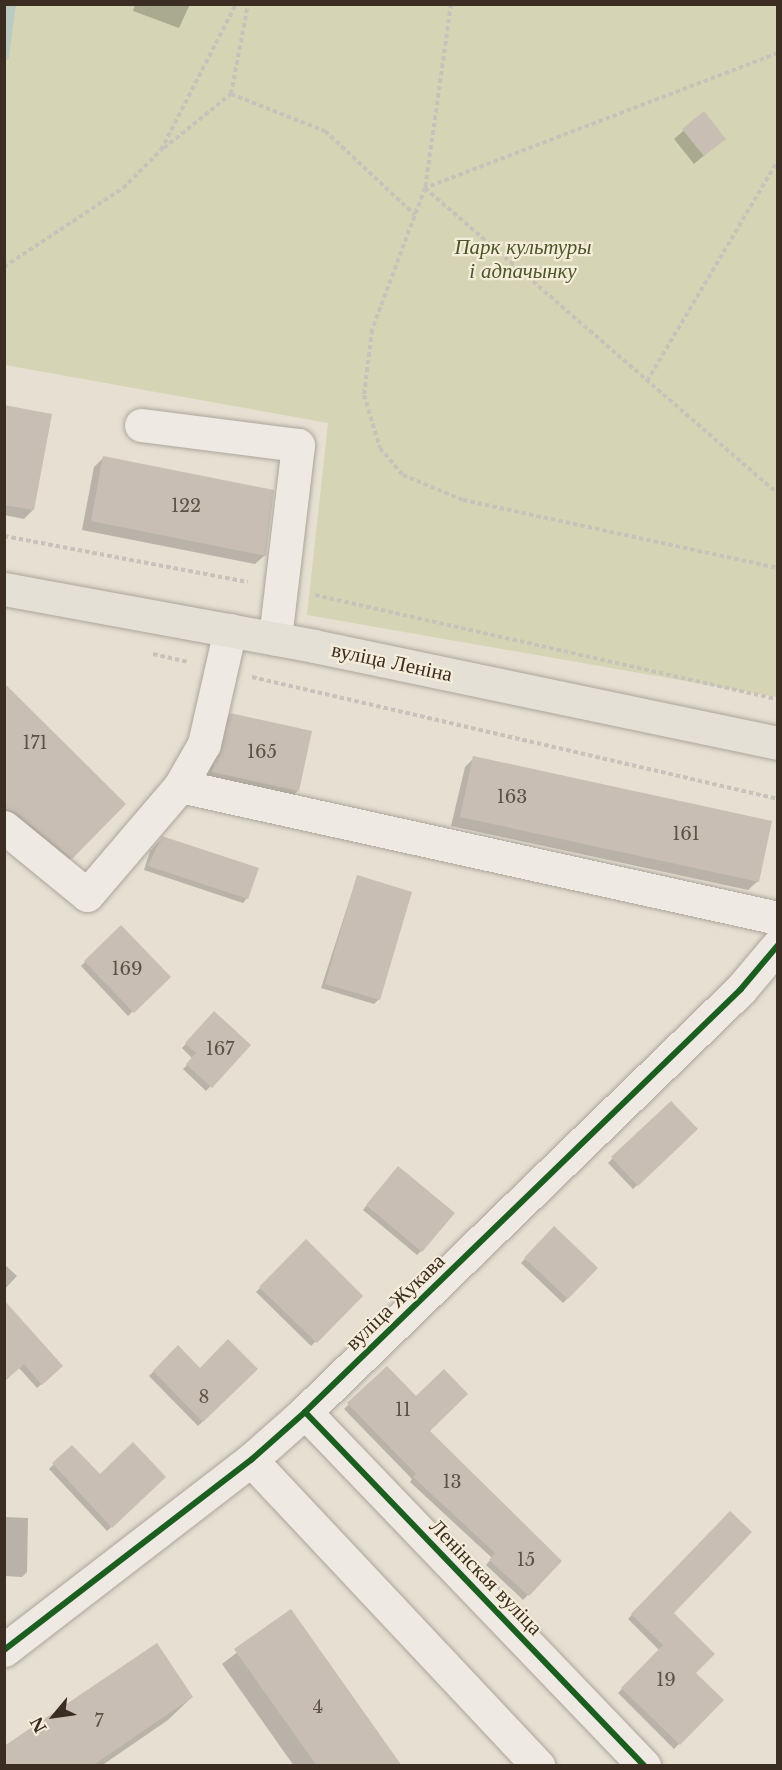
<!DOCTYPE html>
<meta charset="utf-8">
<style>
body{margin:0}
#map{position:relative;width:782px;height:1770px;overflow:hidden;background:#e6dfd2;font-family:"Libre Baskerville",serif}
div>[style]{position:absolute}
[style*='--x']{left:calc(var(--x)*1px);top:calc(var(--y)*1px);width:calc(var(--w)*1px);rotate:calc(var(--a)*1deg)}
.green>*{inset:0;background:#d5d5b5}
.shadow>*{inset:0;background:#0003}
.stream>*{height:10px;margin:-5px;padding:0 5px;transform-origin:5px;border-radius:5px;background:#bccbc2}
.building>*{inset:0;background:#c9beb3}
.path>*{height:4px;margin-top:-2px;transform-origin:0;background:repeating-linear-gradient(90deg,#c7c2ba 0 4.5px,transparent 0 7.5px)}
.roads{filter:drop-shadow(0 0 2px #aca59a) drop-shadow(0 0 2px #aca59a)}
.minor>*{height:33px;margin:-16.5px;padding:0 16.5px;transform-origin:16.5px;border-radius:16.5px;background:#eeeae3}
.major>*{height:33px;margin:-16.5px;padding:0 16.5px;transform-origin:16.5px;border-radius:16.5px;background:#e5e0d5}
.cycleway>*{height:6px;margin:-3px;padding:0 3px;transform-origin:3px;border-radius:3px;background:#1b5e20}
span{translate:-50% -50%;white-space:nowrap;text-align:center;line-height:1.15;-webkit-text-stroke:4.5px #f5edd9;paint-order:stroke}
.number-label{font-size:18px;color:#5e5146}
.number-label span{-webkit-text-stroke-width:0}
.park-label{font-size:21px;color:#4c5729;font-style:italic}
.street-label{font-size:21px;color:#3b2d21}
.frame{position:absolute;inset:0;border:6px solid #3b2d21;pointer-events:none}
.north{position:absolute;left:24px;top:1686px;width:60px;height:60px;-webkit-text-stroke:4px #f5edd9;paint-order:stroke;rotate:241deg;font-size:16px;font-weight:700;line-height:24px;text-align:center;color:#3b2d21}
.north::after{content:'';display:block;margin:auto;width:21px;height:27px;background:#3b2d21;clip-path:polygon(50% 0,100% 100%,50% 72%,0 100%)}
</style>
<div id="map">
<div class="green">
<div style="clip-path:polygon(4px 5px,777px 5px,777px 697px,307px 615px,328px 423px,5px 365px)"></div>
</div>
<div class="shadow">
<div style="clip-path:polygon(135px 4px,190px 4px,179px 28px,133px 11px)"></div>
<div style="clip-path:polygon(704px 113px,724px 139px,694px 164px,674px 139px)"></div>
<div style="clip-path:polygon(4px 406px,33px 510px,24px 519px,4px 515px)"></div>
<div style="clip-path:polygon(103px 458px,265px 555px,255px 564px,82px 530px,94px 467px)"></div>
<div style="clip-path:polygon(4px 685px,124px 804px,67px 862px,4px 815px)"></div>
<div style="clip-path:polygon(231px 715px,311px 732px,298px 791px,288px 800px,204px 781px,222px 724px)"></div>
<div style="clip-path:polygon(474px 758px,758px 881px,748px 890px,451px 826px,465px 767px)"></div>
<div style="clip-path:polygon(162px 838px,247px 898px,243px 903px,144px 870px,150px 851px)"></div>
<div style="clip-path:polygon(357px 877px,379px 999px,374px 1004px,321px 988px)"></div>
<div style="clip-path:polygon(121px 927px,169px 977px,128px 1016px,81px 966px)"></div>
<div style="clip-path:polygon(215px 1013px,249px 1045px,206px 1091px,183px 1069px,193px 1059px,182px 1048px)"></div>
<div style="clip-path:polygon(671px 1103px,696px 1129px,633px 1189px,608px 1163px)"></div>
<div style="clip-path:polygon(394px 1172px,421px 1251px,417px 1255px,363px 1210px)"></div>
<div style="clip-path:polygon(554px 1229px,596px 1268px,563px 1303px,521px 1263px)"></div>
<div style="clip-path:polygon(306px 1242px,361px 1296px,311px 1346px,256px 1292px)"></div>
<div style="clip-path:polygon(4px 1264px,17px 1276px,4px 1290px)"></div>
<div style="clip-path:polygon(4px 1302px,57px 1371px,37px 1388px,19px 1368px)"></div>
<div style="clip-path:polygon(178px 1347px,200px 1370px,256px 1369px,198px 1426px,149px 1376px)"></div>
<div style="clip-path:polygon(386px 1368px,428px 1431px,560px 1561px,523px 1600px,486px 1565px,492px 1558px,410px 1482px,412px 1479px,344px 1409px)"></div>
<div style="clip-path:polygon(72px 1447px,100px 1476px,164px 1477px,107px 1531px,49px 1469px)"></div>
<div style="clip-path:polygon(730px 1513px,672px 1613px,694px 1673px,705px 1717px,674px 1749px,618px 1693px,659px 1650px,628px 1619px)"></div>
<div style="clip-path:polygon(4px 1517px,28px 1518px,27px 1572px,22px 1577px,4px 1576px)"></div>
<div style="clip-path:polygon(291px 1611px,401px 1766px,294px 1766px,222px 1664px)"></div>
<div style="clip-path:polygon(192px 1697px,168px 1720px,101px 1766px,4px 1766px)"></div>
</div>
<div class="stream">
<div style="--x:4;--y:56;--w:52;--a:-82.3"></div>
</div>
<div class="building">
<div style="clip-path:polygon(704px 111px,726px 139px,704px 156px,682px 129px)"></div>
<div style="clip-path:polygon(4px 405px,52px 414px,34px 510px,4px 505px)"></div>
<div style="clip-path:polygon(103px 456px,274px 490px,266px 556px,91px 521px)"></div>
<div style="clip-path:polygon(4px 683px,126px 804px,72px 859px,16px 812px,4px 809px)"></div>
<div style="clip-path:polygon(230px 713px,312px 731px,299px 791px,212px 772px)"></div>
<div style="clip-path:polygon(473px 756px,772px 821px,759px 882px,460px 817px)"></div>
<div style="clip-path:polygon(162px 836px,259px 868px,248px 899px,148px 866px)"></div>
<div style="clip-path:polygon(357px 875px,412px 892px,380px 1000px,325px 984px)"></div>
<div style="clip-path:polygon(121px 925px,171px 977px,134px 1013px,84px 961px)"></div>
<div style="clip-path:polygon(214px 1011px,251px 1045px,212px 1088px,186px 1064px,196px 1053px,185px 1043px)"></div>
<div style="clip-path:polygon(671px 1101px,698px 1129px,638px 1186px,611px 1157px)"></div>
<div style="clip-path:polygon(398px 1166px,455px 1213px,422px 1252px,366px 1205px)"></div>
<div style="clip-path:polygon(554px 1226px,598px 1268px,568px 1299px,524px 1258px)"></div>
<div style="clip-path:polygon(306px 1239px,363px 1296px,317px 1343px,259px 1287px)"></div>
<div style="clip-path:polygon(4px 1300px,63px 1366px,42px 1385px,24px 1364px,4px 1382px)"></div>
<div style="clip-path:polygon(228px 1339px,258px 1369px,203px 1422px,153px 1371px,178px 1345px,200px 1368px)"></div>
<div style="clip-path:polygon(387px 1366px,416px 1396px,444px 1369px,468px 1394px,430px 1431px,562px 1561px,529px 1596px,489px 1560px,495px 1553px,413px 1477px,416px 1474px,347px 1403px)"></div>
<div style="clip-path:polygon(133px 1442px,166px 1477px,112px 1528px,52px 1463px,72px 1445px,100px 1474px)"></div>
<div style="clip-path:polygon(730px 1511px,752px 1532px,674px 1613px,715px 1654px,696px 1673px,724px 1700px,680px 1745px,621px 1688px,663px 1645px,631px 1614px)"></div>
<div style="clip-path:polygon(291px 1609px,402px 1766px,317px 1766px,234px 1649px)"></div>
<div style="clip-path:polygon(157px 1643px,193px 1697px,92px 1766px,4px 1766px,4px 1746px)"></div>
</div>
<div class="path">
<div style="--x:451;--y:4;--w:186;--a:98"></div>
<div style="--x:425;--y:188;--w:467;--a:40.9"></div>
<div style="--x:778;--y:53;--w:378;--a:159.1"></div>
<div style="--x:425;--y:188;--w:152;--a:110.5"></div>
<div style="--x:372;--y:330;--w:65;--a:97"></div>
<div style="--x:364;--y:395;--w:55;--a:73.2"></div>
<div style="--x:380;--y:448;--w:35;--a:50"></div>
<div style="--x:403;--y:475;--w:65;--a:22.6"></div>
<div style="--x:463;--y:500;--w:322;--a:12.2"></div>
<div style="--x:231;--y:94;--w:101;--a:21.5"></div>
<div style="--x:325;--y:131;--w:123;--a:43"></div>
<div style="--x:164;--y:148;--w:86;--a:-38.9"></div>
<div style="--x:231;--y:94;--w:92;--a:-79.3"></div>
<div style="--x:4;--y:267;--w:143;--a:-33.6"></div>
<div style="--x:123;--y:188;--w:54;--a:-45"></div>
<div style="--x:161;--y:150;--w:164;--a:-62.8"></div>
<div style="--x:647;--y:381;--w:257;--a:-59.3"></div>
<div style="--x:4;--y:536;--w:248;--a:10.7"></div>
<div style="--x:315;--y:595;--w:475;--a:12.7"></div>
<div style="--x:153;--y:654;--w:37;--a:13"></div>
<div style="--x:252;--y:677;--w:540;--a:13.06"></div>
</div>
<div class="roads">
<div class="minor">
<div style="--x:141;--y:425;--w:158;--a:7.3"></div>
<div style="--x:298;--y:445;--w:195;--a:96.8"></div>
<div style="--x:180;--y:786;--w:612;--a:12.45"></div>
<div style="--x:4;--y:827;--w:107;--a:39.3"></div>
<div style="--x:87;--y:895;--w:143;--a:-49.5"></div>
<div style="--x:180;--y:786;--w:48;--a:-60.3"></div>
<div style="--x:204;--y:744;--w:117;--a:-77.2"></div>
<div style="--x:305;--y:1412;--w:490;--a:46.2"></div>
<div style="--x:251;--y:1460;--w:420;--a:46.8"></div>
<div style="--x:4;--y:1650;--w:312;--a:-37.6"></div>
<div style="--x:251;--y:1460;--w:72;--a:-41.6"></div>
<div style="--x:305;--y:1412;--w:607;--a:-44.13"></div>
<div style="--x:741;--y:989;--w:57;--a:-49.9"></div>
</div>
<div class="major">
<div style="--x:4;--y:589;--w:315;--a:10.4"></div>
<div style="--x:314;--y:646;--w:474;--a:11.8"></div>
</div>
</div>
<div class="cycleway">
<div style="--x:305;--y:1412;--w:490;--a:46.2"></div>
<div style="--x:4;--y:1650;--w:312;--a:-37.6"></div>
<div style="--x:251;--y:1460;--w:72;--a:-41.6"></div>
<div style="--x:305;--y:1412;--w:607;--a:-44.13"></div>
<div style="--x:741;--y:989;--w:57;--a:-49.9"></div>
</div>
<div class="number-label">
<span style="left:186px;top:506px">122</span>
<span style="left:35px;top:743px">171</span>
<span style="left:262px;top:752px">165</span>
<span style="left:512px;top:797px">163</span>
<span style="left:686px;top:834px">161</span>
<span style="left:127px;top:969px">169</span>
<span style="left:220px;top:1049px">167</span>
<span style="left:204px;top:1397px">8</span>
<span style="left:403px;top:1410px">11</span>
<span style="left:452px;top:1482px">13</span>
<span style="left:526px;top:1560px">15</span>
<span style="left:666px;top:1680px">19</span>
<span style="left:318px;top:1707px">4</span>
<span style="left:99px;top:1721px">7</span>
</div>
<div class="park-label">
<span style="left:523px;top:259px">Парк культуры<br>і адпачынку</span>
</div>
<div class="street-label">
<span style="left:392px;top:662px;rotate:12deg">вуліца Леніна</span>
<span style="left:395px;top:1302px;rotate:-44deg">вуліца Жукава</span>
<span style="left:486px;top:1577px;rotate:46deg">Ленінская вуліца</span>
</div>
<div class="frame"></div>
<div class="north">N</div>
</div>
